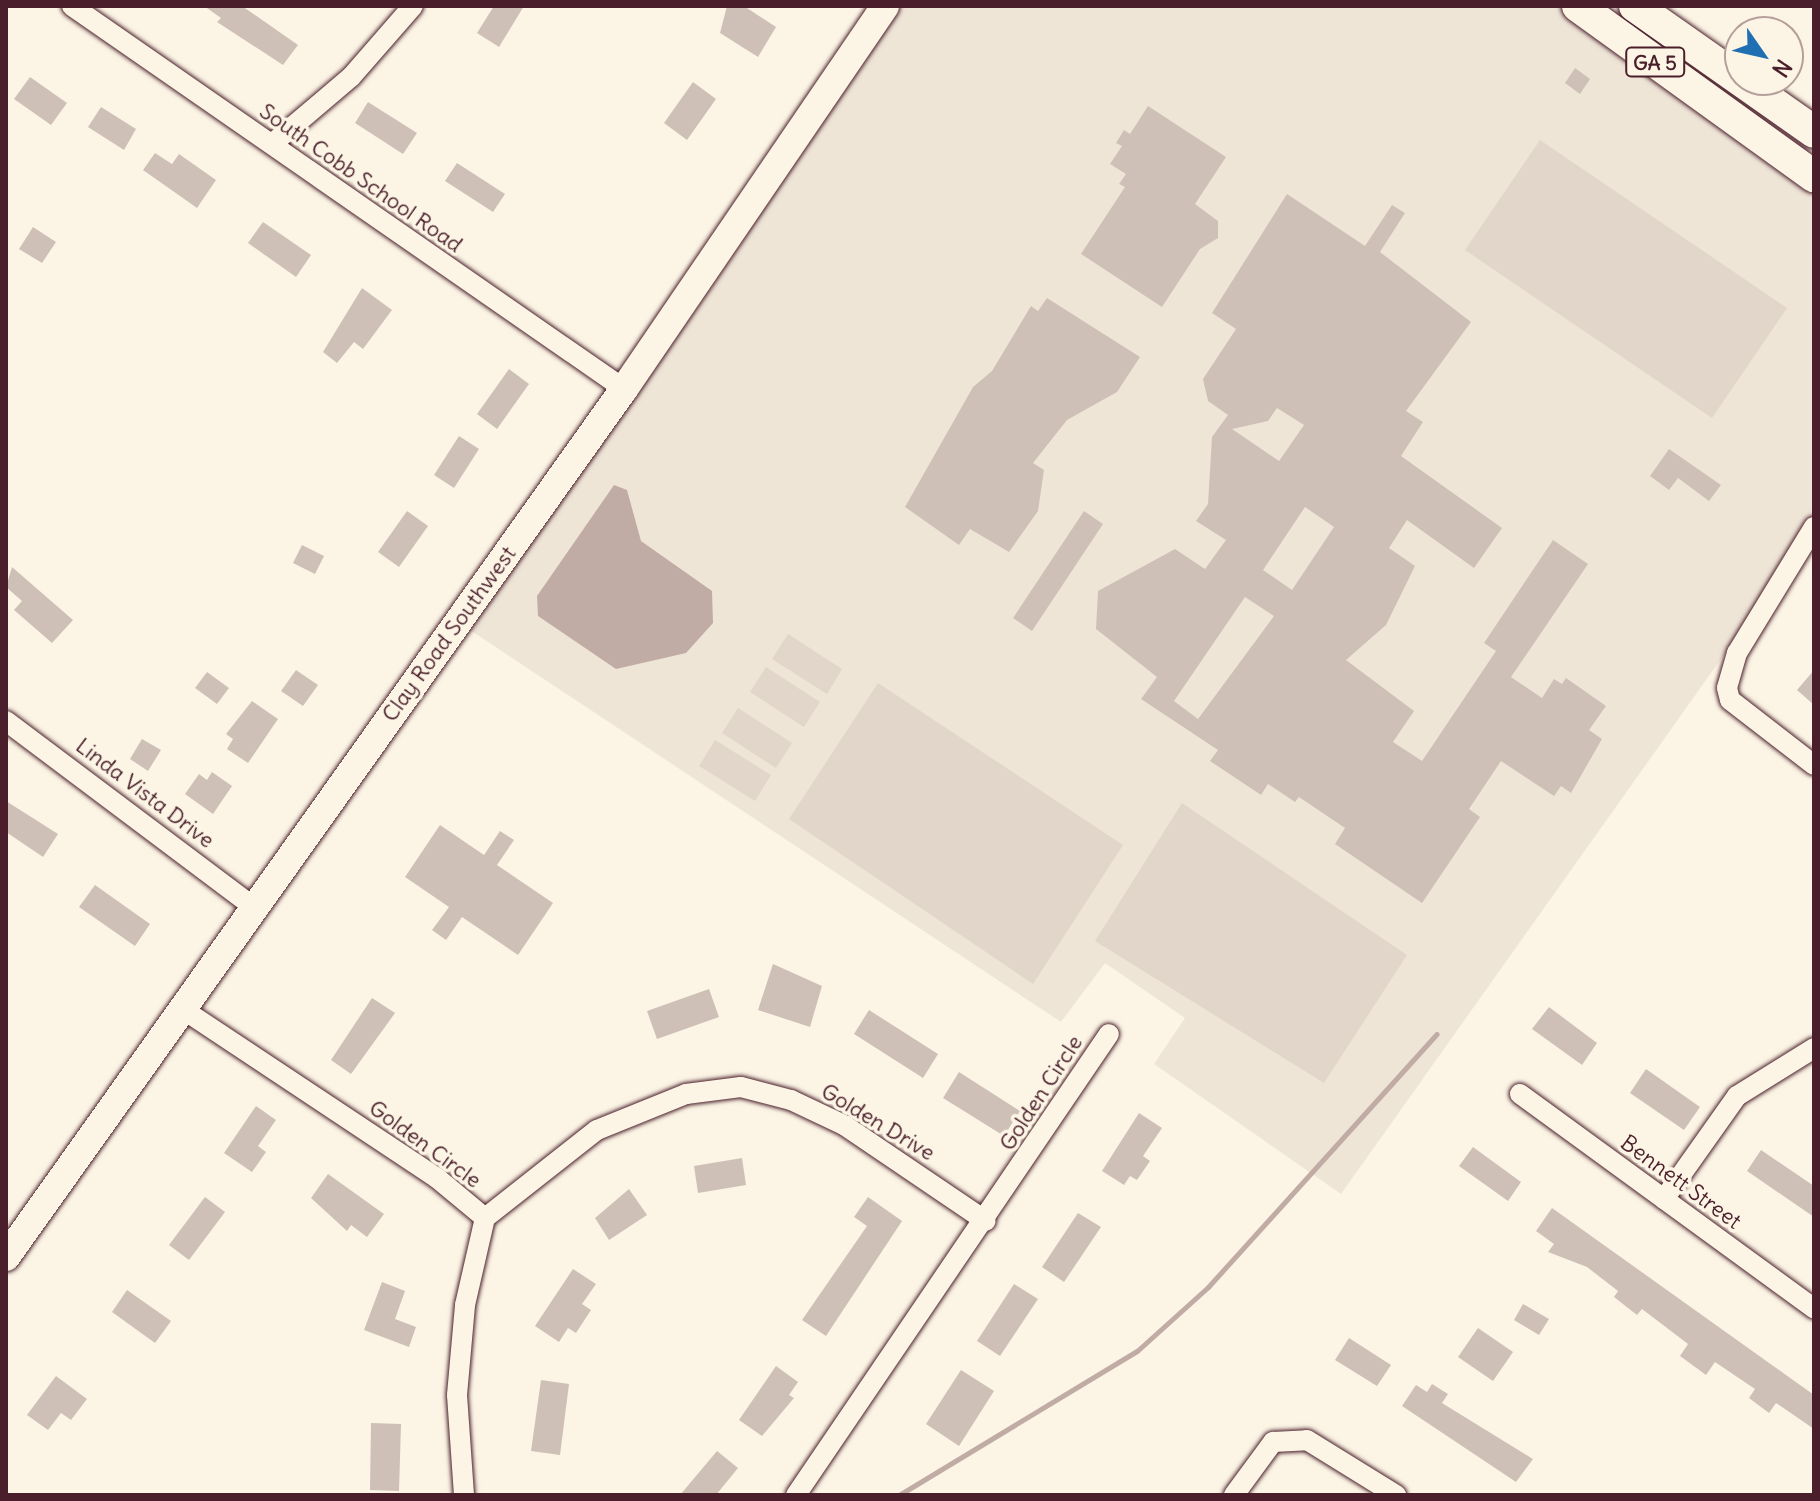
<!DOCTYPE html>
<style>
body{margin:0}
#map{position:relative;width:1820px;height:1501px;overflow:hidden;background:#fcf5e5;font-family:Delius,sans-serif}
div>[style]{position:absolute}
[style*='--x']{left:calc(var(--x)*1px);top:calc(var(--y)*1px);width:calc(var(--w)*1px);rotate:calc(var(--a)*1deg)}
.built>*{inset:0;background:#eee5d7}
.green>*{inset:0;background:#e2d5ca}
.water>*{inset:0;background:#c0aca5}
.stream>*{height:5px;margin:-2.5px;padding:0 2.5px;transform-origin:2.5px;border-radius:2.5px;background:#c0aca5}
.building>*{inset:0;background:#cfc0b7}
.roads{filter:drop-shadow(0 0 2px #4a1f2b) drop-shadow(0 0 2px #4a1f2b)}
.street>*{height:20px;margin:-10px;padding:0 10px;transform-origin:10px;border-radius:10px;background:#fcf5e5}
.secondary>*{height:28px;margin:-14px;padding:0 14px;transform-origin:14px;border-radius:14px;background:#fcf5e5}
.primary>*{height:32px;margin:-16px;padding:0 16px;transform-origin:16px;border-radius:16px;background:#fcf5e5}
span{translate:-50% -50%;white-space:nowrap;text-align:center;line-height:1.15;-webkit-text-stroke:7px #fcf5e5;paint-order:stroke}
.shield-label span{padding:2px 6px;background:#fcf5e5;border:2px solid;border-radius:6px;-webkit-text-stroke-width:0}
.shield-label{font-size:20px;color:#4a1f2b;font-weight:700}
.street-label{font-size:22px;color:#4a1f2b}
.frame{position:absolute;inset:0;border:8px solid #4a1f2b;pointer-events:none}
.north{position:absolute;left:1724px;top:16px;width:80px;height:80px;box-sizing:border-box;background:#fcf5e5;border:2px solid #b59f9b;border-radius:50%;rotate:124deg;font-size:22px;font-weight:700;line-height:32px;text-align:center;color:#4a1f2b}
.north::after{content:'';display:block;margin:auto;width:28px;height:36px;background:#1f6fb2;clip-path:polygon(50% 0,100% 100%,50% 72%,0 100%)}
</style>
<div id="map">
<div class="built">
<div style="clip-path:polygon(870px 6px,1608px 6px,1814px 177px,1814px 528px,1341px 1194px,1154px 1064px,1185px 1018px,1105px 963px,1061px 1022px,449px 616px,609px 396px)"></div>
</div>
<div class="green">
<div style="clip-path:polygon(1540px 140px,1787px 308px,1712px 418px,1465px 250px)"></div>
<div style="clip-path:polygon(788px 634px,842px 669px,827px 694px,772px 659px)"></div>
<div style="clip-path:polygon(766px 667px,820px 702px,804px 727px,750px 692px)"></div>
<div style="clip-path:polygon(878px 683px,1123px 845px,1033px 984px,789px 819px)"></div>
<div style="clip-path:polygon(738px 708px,792px 743px,776px 768px,722px 733px)"></div>
<div style="clip-path:polygon(715px 740px,771px 775px,755px 801px,699px 766px)"></div>
<div style="clip-path:polygon(1182px 803px,1407px 955px,1324px 1083px,1095px 941px)"></div>
</div>
<div class="water">
<div style="clip-path:polygon(614px 485px,627px 490px,641px 541px,712px 591px,713px 623px,686px 653px,616px 669px,538px 616px,537px 596px)"></div>
</div>
<div class="stream">
<div style="--x:899;--y:1495;--w:278;--a:-31.2"></div>
<div style="--x:1137;--y:1351;--w:96;--a:-42"></div>
<div style="--x:1208;--y:1287;--w:341;--a:-47.9"></div>
</div>
<div class="building">
<div style="clip-path:polygon(204px 6px,242px 6px,298px 45px,283px 65px,217px 22px,221px 18px)"></div>
<div style="clip-path:polygon(494px 6px,524px 6px,499px 47px,477px 33px)"></div>
<div style="clip-path:polygon(727px 6px,744px 6px,776px 27px,758px 57px,720px 33px)"></div>
<div style="clip-path:polygon(1575px 68px,1590px 79px,1580px 94px,1565px 83px)"></div>
<div style="clip-path:polygon(30px 77px,67px 103px,51px 125px,14px 99px)"></div>
<div style="clip-path:polygon(693px 82px,716px 99px,687px 140px,664px 123px)"></div>
<div style="clip-path:polygon(368px 102px,417px 133px,403px 154px,355px 123px)"></div>
<div style="clip-path:polygon(1148px 106px,1226px 157px,1195px 204px,1218px 221px,1218px 238px,1200px 249px,1162px 307px,1081px 254px,1125px 187px,1119px 184px,1126px 174px,1110px 164px,1122px 146px,1116px 143px,1124px 130px,1130px 134px)"></div>
<div style="clip-path:polygon(101px 107px,136px 129px,124px 150px,88px 127px)"></div>
<div style="clip-path:polygon(155px 153px,172px 164px,179px 154px,216px 180px,197px 208px,143px 170px)"></div>
<div style="clip-path:polygon(457px 163px,505px 194px,493px 212px,445px 181px)"></div>
<div style="clip-path:polygon(evenodd,1287px 194px,1365px 246px,1392px 205px,1405px 213px,1380px 252px,1471px 322px,1406px 411px,1423px 422px,1401px 456px,1502px 528px,1474px 568px,1407px 520px,1389px 548px,1415px 566px,1386px 625px,1346px 660px,1414px 711px,1393px 742px,1422px 761px,1496px 651px,1484px 643px,1553px 540px,1588px 564px,1511px 677px,1542px 698px,1554px 679px,1562px 684px,1566px 678px,1606px 706px,1589px 730px,1602px 739px,1571px 793px,1561px 786px,1554px 796px,1501px 761px,1469px 809px,1480px 817px,1422px 903px,1335px 844px,1345px 828px,1299px 797px,1295px 802px,1268px 784px,1261px 795px,1210px 761px,1218px 750px,1141px 699px,1157px 677px,1096px 629px,1098px 591px,1175px 549px,1205px 569px,1226px 540px,1196px 521px,1208px 504px,1212px 437px,1228px 415px,1208px 401px,1203px 379px,1236px 329px,1212px 313px,1287px 194px,1277px 408px,1304px 425px,1279px 461px,1232px 429px,1268px 421px,1277px 408px,1287px 194px,1305px 507px,1334px 527px,1292px 590px,1263px 570px,1305px 507px,1287px 194px,1245px 597px,1274px 616px,1198px 719px,1174px 701px,1245px 597px)"></div>
<div style="clip-path:polygon(263px 222px,311px 255px,296px 277px,248px 243px)"></div>
<div style="clip-path:polygon(33px 227px,56px 242px,42px 263px,19px 249px)"></div>
<div style="clip-path:polygon(362px 288px,392px 310px,363px 349px,354px 342px,337px 363px,323px 352px)"></div>
<div style="clip-path:polygon(1047px 298px,1140px 357px,1117px 392px,1067px 420px,1033px 463px,1044px 470px,1038px 511px,1009px 552px,970px 529px,959px 545px,905px 507px,973px 387px,992px 371px,1031px 306px,1038px 311px)"></div>
<div style="clip-path:polygon(509px 369px,529px 384px,497px 429px,477px 414px)"></div>
<div style="clip-path:polygon(459px 436px,479px 449px,454px 488px,434px 475px)"></div>
<div style="clip-path:polygon(1669px 449px,1721px 485px,1709px 501px,1678px 478px,1669px 490px,1650px 476px)"></div>
<div style="clip-path:polygon(407px 511px,428px 526px,399px 567px,378px 552px)"></div>
<div style="clip-path:polygon(1084px 511px,1103px 524px,1032px 631px,1013px 618px)"></div>
<div style="clip-path:polygon(302px 545px,324px 556px,315px 574px,293px 563px)"></div>
<div style="clip-path:polygon(12px 567px,73px 620px,52px 643px,14px 610px,22px 601px,6px 587px)"></div>
<div style="clip-path:polygon(296px 670px,318px 685px,303px 706px,281px 691px)"></div>
<div style="clip-path:polygon(1814px 670px,1814px 705px,1797px 690px)"></div>
<div style="clip-path:polygon(207px 672px,229px 688px,217px 704px,195px 688px)"></div>
<div style="clip-path:polygon(252px 701px,278px 719px,248px 763px,227px 749px,233px 739px,226px 734px)"></div>
<div style="clip-path:polygon(142px 739px,161px 750px,148px 771px,130px 759px)"></div>
<div style="clip-path:polygon(212px 772px,232px 786px,213px 814px,185px 794px,199px 774px,207px 780px)"></div>
<div style="clip-path:polygon(6px 801px,58px 834px,43px 857px,6px 832px)"></div>
<div style="clip-path:polygon(440px 825px,484px 855px,500px 831px,514px 840px,497px 865px,553px 903px,518px 955px,462px 917px,446px 940px,432px 930px,449px 907px,405px 877px)"></div>
<div style="clip-path:polygon(95px 885px,150px 924px,135px 946px,79px 907px)"></div>
<div style="clip-path:polygon(773px 964px,822px 986px,810px 1027px,758px 1010px)"></div>
<div style="clip-path:polygon(709px 989px,719px 1017px,657px 1039px,647px 1011px)"></div>
<div style="clip-path:polygon(372px 998px,395px 1013px,351px 1074px,331px 1060px)"></div>
<div style="clip-path:polygon(1549px 1007px,1597px 1043px,1582px 1065px,1532px 1029px)"></div>
<div style="clip-path:polygon(869px 1010px,938px 1054px,923px 1078px,854px 1034px)"></div>
<div style="clip-path:polygon(1646px 1069px,1700px 1107px,1684px 1130px,1630px 1093px)"></div>
<div style="clip-path:polygon(959px 1072px,1020px 1111px,1004px 1136px,943px 1098px)"></div>
<div style="clip-path:polygon(256px 1106px,276px 1120px,258px 1146px,266px 1152px,252px 1172px,224px 1153px)"></div>
<div style="clip-path:polygon(1139px 1113px,1162px 1128px,1143px 1156px,1150px 1161px,1137px 1180px,1130px 1176px,1124px 1185px,1102px 1171px)"></div>
<div style="clip-path:polygon(1473px 1147px,1521px 1182px,1508px 1201px,1459px 1166px)"></div>
<div style="clip-path:polygon(1761px 1150px,1814px 1186px,1814px 1217px,1747px 1171px)"></div>
<div style="clip-path:polygon(742px 1158px,746px 1185px,698px 1193px,694px 1166px)"></div>
<div style="clip-path:polygon(328px 1174px,384px 1214px,367px 1237px,351px 1225px,347px 1231px,311px 1198px)"></div>
<div style="clip-path:polygon(629px 1189px,647px 1215px,609px 1240px,595px 1218px)"></div>
<div style="clip-path:polygon(205px 1197px,225px 1212px,189px 1260px,169px 1245px)"></div>
<div style="clip-path:polygon(868px 1197px,902px 1221px,826px 1336px,802px 1320px,867px 1226px,854px 1217px)"></div>
<div style="clip-path:polygon(1552px 1208px,1814px 1395px,1814px 1429px,1776px 1403px,1769px 1413px,1749px 1398px,1755px 1389px,1715px 1362px,1706px 1375px,1680px 1356px,1688px 1344px,1642px 1309px,1637px 1315px,1614px 1297px,1618px 1291px,1587px 1267px,1548px 1252px,1554px 1244px,1536px 1231px)"></div>
<div style="clip-path:polygon(1078px 1213px,1101px 1227px,1064px 1282px,1042px 1267px)"></div>
<div style="clip-path:polygon(573px 1269px,596px 1284px,582px 1304px,591px 1310px,576px 1333px,568px 1328px,559px 1342px,535px 1326px)"></div>
<div style="clip-path:polygon(382px 1282px,405px 1291px,395px 1319px,416px 1327px,409px 1347px,364px 1330px)"></div>
<div style="clip-path:polygon(1014px 1284px,1038px 1299px,1000px 1356px,977px 1341px)"></div>
<div style="clip-path:polygon(127px 1290px,171px 1321px,155px 1343px,112px 1312px)"></div>
<div style="clip-path:polygon(1523px 1304px,1549px 1319px,1539px 1335px,1514px 1320px)"></div>
<div style="clip-path:polygon(1478px 1328px,1513px 1352px,1493px 1381px,1458px 1357px)"></div>
<div style="clip-path:polygon(1349px 1338px,1391px 1365px,1377px 1386px,1335px 1360px)"></div>
<div style="clip-path:polygon(776px 1366px,798px 1382px,789px 1395px,794px 1398px,762px 1436px,739px 1420px)"></div>
<div style="clip-path:polygon(961px 1370px,994px 1391px,959px 1446px,926px 1424px)"></div>
<div style="clip-path:polygon(56px 1376px,87px 1399px,71px 1420px,61px 1413px,48px 1430px,27px 1415px)"></div>
<div style="clip-path:polygon(541px 1380px,569px 1384px,560px 1455px,531px 1451px)"></div>
<div style="clip-path:polygon(1432px 1384px,1448px 1394px,1442px 1403px,1533px 1459px,1516px 1482px,1402px 1406px,1416px 1385px,1427px 1392px)"></div>
<div style="clip-path:polygon(371px 1423px,401px 1424px,399px 1491px,370px 1490px)"></div>
<div style="clip-path:polygon(717px 1451px,738px 1468px,716px 1495px,680px 1495px)"></div>
</div>
<div class="roads">
<div class="street">
<div style="--x:72;--y:6;--w:672;--a:34.75"></div>
<div style="--x:272;--y:144;--w:104;--a:-40.3"></div>
<div style="--x:351;--y:77;--w:94;--a:-48.9"></div>
<div style="--x:1814;--y:527;--w:148;--a:121.4"></div>
<div style="--x:1737;--y:653;--w:36;--a:106"></div>
<div style="--x:1727;--y:688;--w:12;--a:76"></div>
<div style="--x:1730;--y:700;--w:106;--a:37.7"></div>
<div style="--x:6;--y:721;--w:310;--a:36.9"></div>
<div style="--x:181;--y:1008;--w:307;--a:33.6"></div>
<div style="--x:437;--y:1178;--w:62;--a:39.8"></div>
<div style="--x:1520;--y:1094;--w:364;--a:36.1"></div>
<div style="--x:1664;--y:1199;--w:126;--a:-54.7"></div>
<div style="--x:1737;--y:1096;--w:91;--a:-31.9"></div>
<div style="--x:485;--y:1218;--w:142;--a:-38.2"></div>
<div style="--x:597;--y:1130;--w:96;--a:-22"></div>
<div style="--x:686;--y:1094;--w:55;--a:-7.3"></div>
<div style="--x:741;--y:1087;--w:52;--a:14.6"></div>
<div style="--x:791;--y:1100;--w:59;--a:25.3"></div>
<div style="--x:844;--y:1125;--w:171;--a:34.1"></div>
<div style="--x:464;--y:1495;--w:100;--a:-94"></div>
<div style="--x:457;--y:1395;--w:90;--a:-84.9"></div>
<div style="--x:465;--y:1305;--w:89;--a:-77.1"></div>
<div style="--x:796;--y:1495;--w:557;--a:-55.83"></div>
<div style="--x:1234;--y:1495;--w:66;--a:-53.7"></div>
<div style="--x:1273;--y:1442;--w:34;--a:-3"></div>
<div style="--x:1307;--y:1440;--w:105;--a:31.7"></div>
</div>
<div class="secondary">
<div style="--x:6;--y:1257;--w:1066;--a:-54.55"></div>
<div style="--x:624;--y:389;--w:463;--a:-55.7"></div>
</div>
<div class="primary">
<div style="--x:1578;--y:6;--w:291;--a:35.8"></div>
<div style="--x:1635;--y:6;--w:219;--a:35.1"></div>
</div>
</div>
<div class="shield-label">
<span style="left:1655px;top:62px">GA 5</span>
</div>
<div class="street-label">
<span style="left:361px;top:178px;rotate:35deg">South Cobb School Road</span>
<span style="left:449px;top:634px;rotate:-54deg">Clay Road Southwest</span>
<span style="left:145px;top:793px;rotate:37deg">Linda Vista Drive</span>
<span style="left:1041px;top:1093px;rotate:-57deg">Golden Circle</span>
<span style="left:878px;top:1122px;rotate:31deg">Golden Drive</span>
<span style="left:425px;top:1144px;rotate:36deg">Golden Circle</span>
<span style="left:1681px;top:1182px;rotate:36deg">Bennett Street</span>
</div>
<div class="frame"></div>
<div class="north">N</div>
</div>
